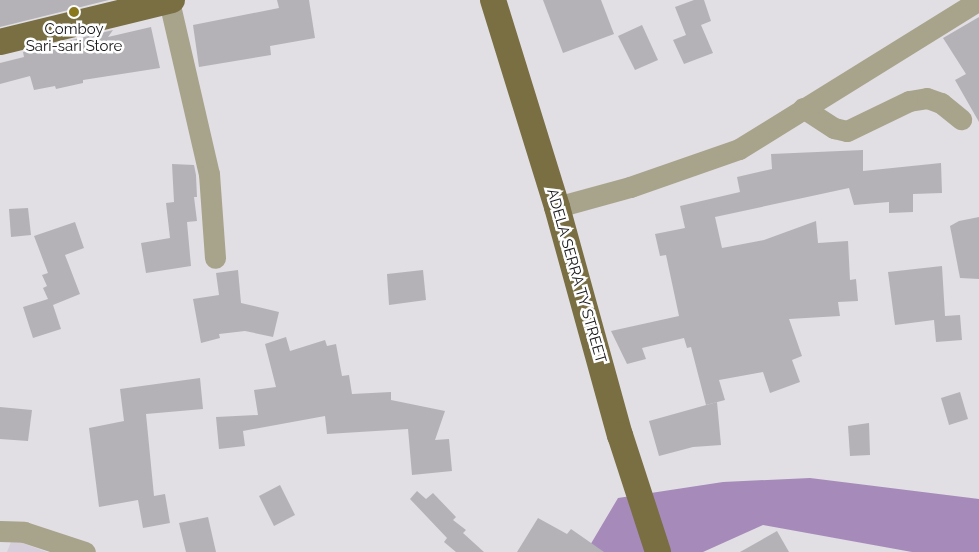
<!DOCTYPE html>
<style>
body{margin:0}
#map{position:relative;width:979px;height:552px;overflow:hidden;background:#e1dee4;font-family:Raleway,sans-serif}
div>[style]{position:absolute}
[style*='--x']{left:calc(var(--x)*1px);top:calc(var(--y)*1px);width:calc(var(--w)*1px);rotate:calc(var(--a)*1deg)}
.built>*{inset:0;background:#d6cfdb}
.water>*{inset:0;background:#a68bba}
.building>*{inset:0;background:#b5b2b7}
.minor>*{height:21px;margin:-10.5px;padding:0 10.5px;transform-origin:10.5px;border-radius:10.5px;background:#a8a38b}
.major>*{height:26px;margin:-13px;padding:0 13px;transform-origin:13px;border-radius:13px;background:#796f43}
.dots>*{width:14px;height:14px;translate:-50% -50%;box-sizing:border-box;border:2px solid #fff;border-radius:50%}
span{translate:-50% -50%;white-space:nowrap;text-align:center;line-height:1.15;-webkit-text-stroke:5px #fff;paint-order:stroke}
.poi-label{font-size:15px;color:#171618}
.street-label{font-size:15px;color:#171618}
</style>
<div id="map">
<div class="built">
<div style="clip-path:polygon(12px 539px,47px 552px,7px 552px)"></div>
</div>
<div class="water">
<div style="clip-path:polygon(810px 478px,979px 499px,979px 552px,912px 552px,763px 525px,703px 552px,586px 552px,618px 498px,723px 482px)"></div>
</div>
<div class="building">
<div style="clip-path:polygon(0 0,109px 0,0 27px)"></div>
<div style="clip-path:polygon(277px 0,309px 0,315px 38px,270px 46px,271px 55px,199px 67px,193px 25px,279px 8px)"></div>
<div style="clip-path:polygon(543px 0,601px 0,614px 34px,563px 53px)"></div>
<div style="clip-path:polygon(694px 0,704px 0,711px 21px,701px 25px,713px 53px,684px 64px,673px 40px,686px 35px,675px 7px)"></div>
<div style="clip-path:polygon(979px 17px,979px 122px,955px 80px,966px 74px,943px 38px)"></div>
<div style="clip-path:polygon(642px 25px,658px 60px,635px 70px,618px 36px)"></div>
<div style="clip-path:polygon(151px 27px,160px 68px,83px 80px,83px 83px,56px 89px,55px 86px,34px 90px,30px 76px,0 84px,0 63px,24px 57px,23px 52px,113px 30px,108px 37px)"></div>
<div style="clip-path:polygon(863px 150px,863px 171px,941px 163px,942px 193px,913px 194px,913px 212px,889px 213px,889px 202px,854px 205px,849px 188px,715px 217px,722px 248px,764px 240px,816px 221px,818px 243px,848px 241px,850px 280px,856px 279px,858px 301px,838px 302px,840px 316px,789px 319px,802px 356px,792px 360px,800px 382px,770px 393px,763px 372px,719px 380px,725px 400px,706px 405px,691px 347px,687px 348px,684px 338px,642px 348px,646px 359px,627px 364px,611px 331px,679px 316px,666px 255px,660px 256px,655px 234px,685px 228px,680px 206px,740px 192px,737px 177px,772px 169px,771px 154px)"></div>
<div style="clip-path:polygon(172px 164px,194px 165px,196px 175px,197px 197px,194px 197px,197px 221px,187px 222px,191px 266px,146px 273px,141px 243px,170px 238px,166px 203px,174px 202px)"></div>
<div style="clip-path:polygon(28px 208px,31px 235px,11px 237px,9px 209px)"></div>
<div style="clip-path:polygon(979px 217px,979px 279px,960px 278px,950px 226px,959px 221px)"></div>
<div style="clip-path:polygon(75px 222px,84px 248px,65px 255px,80px 294px,53px 305px,61px 329px,33px 338px,23px 307px,48px 299px,43px 288px,47px 286px,42px 275px,48px 273px,34px 236px)"></div>
<div style="clip-path:polygon(942px 266px,945px 316px,960px 315px,962px 340px,936px 342px,934px 320px,895px 325px,888px 272px)"></div>
<div style="clip-path:polygon(238px 270px,241px 303px,279px 312px,273px 337px,245px 331px,219px 334px,220px 338px,201px 343px,193px 299px,219px 295px,216px 273px)"></div>
<div style="clip-path:polygon(423px 270px,426px 300px,389px 305px,387px 274px)"></div>
<div style="clip-path:polygon(286px 337px,290px 351px,325px 340px,327px 346px,336px 344px,342px 376px,349px 375px,352px 394px,391px 392px,391px 400px,445px 411px,435px 440px,449px 439px,452px 471px,412px 475px,408px 429px,327px 434px,325px 416px,243px 431px,245px 446px,219px 449px,216px 417px,258px 415px,254px 390px,276px 387px,265px 344px)"></div>
<div style="clip-path:polygon(200px 378px,203px 409px,146px 414px,154px 496px,165px 494px,170px 523px,143px 528px,138px 500px,99px 507px,89px 428px,124px 421px,120px 389px)"></div>
<div style="clip-path:polygon(960px 392px,968px 419px,949px 425px,941px 398px)"></div>
<div style="clip-path:polygon(717px 402px,721px 445px,693px 447px,659px 456px,649px 421px)"></div>
<div style="clip-path:polygon(0 407px,32px 410px,28px 441px,0 439px)"></div>
<div style="clip-path:polygon(869px 423px,870px 455px,850px 456px,848px 426px)"></div>
<div style="clip-path:polygon(280px 485px,295px 515px,274px 526px,259px 496px)"></div>
<div style="clip-path:polygon(417px 491px,426px 499px,433px 493px,456px 517px,453px 520px,466px 530px,463px 533px,484px 552px,456px 552px,444px 542px,447px 538px,410px 499px)"></div>
<div style="clip-path:polygon(208px 517px,216px 552px,186px 552px,179px 523px)"></div>
<div style="clip-path:polygon(538px 518px,567px 534px,571px 529px,604px 552px,517px 552px)"></div>
<div style="clip-path:polygon(777px 531px,789px 552px,740px 552px)"></div>
</div>
<div class="minor">
<div style="--x:169;--y:1;--w:178;--a:77"></div>
<div style="--x:209;--y:174;--w:84;--a:85.9"></div>
<div style="--x:803;--y:108;--w:37;--a:33"></div>
<div style="--x:834;--y:128;--w:13;--a:13"></div>
<div style="--x:847;--y:131;--w:69;--a:-25.8"></div>
<div style="--x:909;--y:101;--w:18;--a:-9"></div>
<div style="--x:927;--y:98;--w:15;--a:20"></div>
<div style="--x:941;--y:103;--w:26;--a:39"></div>
<div style="--x:557;--y:207;--w:76;--a:-15.3"></div>
<div style="--x:630;--y:187;--w:115;--a:-19.2"></div>
<div style="--x:739;--y:149;--w:282;--a:-31.8"></div>
<div style="--x:0;--y:531;--w:24;--a:2"></div>
<div style="--x:24;--y:532;--w:64;--a:18.2"></div>
</div>
<div class="major">
<div style="--x:493;--y:0;--w:217;--a:72.8"></div>
<div style="--x:557;--y:207;--w:237;--a:74.6"></div>
<div style="--x:620;--y:435;--w:123;--a:72"></div>
<div style="--x:0;--y:42;--w:177;--a:-13.7"></div>
</div>
<div class="dots">
<div style="left:74px;top:12px;background:#89781c"></div>
</div>
<div class="poi-label">
<span style="left:74px;top:38px">Comboy<br>Sari-sari Store</span>
</div>
<div class="street-label">
<span style="left:576px;top:276px;rotate:74deg">ADELA SERRA TY STREET</span>
</div>
</div>
